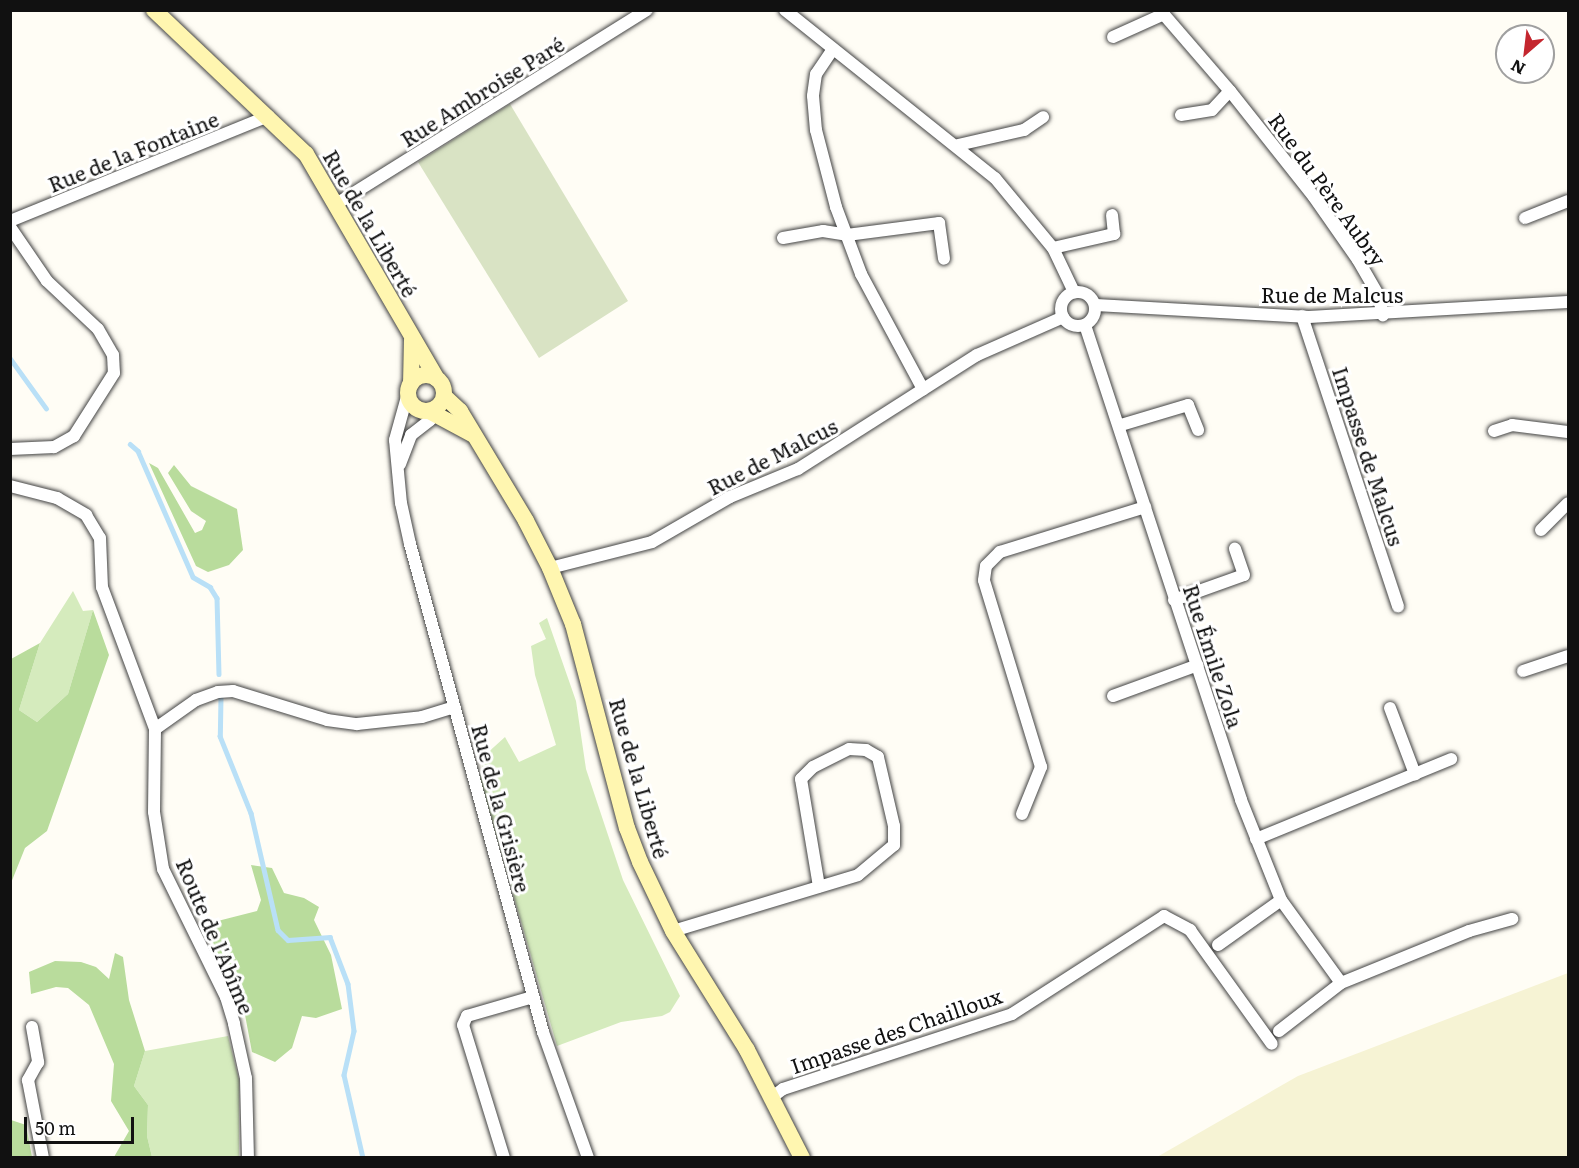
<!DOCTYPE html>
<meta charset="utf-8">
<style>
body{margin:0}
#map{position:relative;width:1579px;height:1168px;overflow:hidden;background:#fffdf5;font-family:Literata,serif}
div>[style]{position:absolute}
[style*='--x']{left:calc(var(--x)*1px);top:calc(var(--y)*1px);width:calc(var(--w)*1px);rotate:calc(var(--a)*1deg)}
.farmland>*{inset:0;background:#f6f3d4}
.green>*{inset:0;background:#d5ebbd}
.forest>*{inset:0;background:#b9dc9c}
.cemetery>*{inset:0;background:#d9e3c4}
.stream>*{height:4.5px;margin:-2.25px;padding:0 2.25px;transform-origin:2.25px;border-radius:2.25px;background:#b9e0f7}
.roads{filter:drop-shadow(0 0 2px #444) drop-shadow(0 0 2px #444)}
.street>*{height:12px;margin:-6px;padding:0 6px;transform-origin:6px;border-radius:6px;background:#fff}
.street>.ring{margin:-6px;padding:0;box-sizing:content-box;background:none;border:12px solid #fff;border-radius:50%}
.secondary>*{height:16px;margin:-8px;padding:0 8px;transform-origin:8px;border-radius:8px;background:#fff6b0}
.secondary>.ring{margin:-8px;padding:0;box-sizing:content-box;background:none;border:16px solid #fff6b0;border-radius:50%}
span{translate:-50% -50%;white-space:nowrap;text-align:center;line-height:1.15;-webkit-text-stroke:6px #fff;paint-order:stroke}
.street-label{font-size:21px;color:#111}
.frame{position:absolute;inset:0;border:12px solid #111;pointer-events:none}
.north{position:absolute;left:1495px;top:24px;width:60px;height:60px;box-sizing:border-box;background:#fff;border:2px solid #a0a0a0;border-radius:50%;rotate:208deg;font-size:16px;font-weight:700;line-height:24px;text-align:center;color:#111}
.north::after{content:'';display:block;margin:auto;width:21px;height:27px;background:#c4262e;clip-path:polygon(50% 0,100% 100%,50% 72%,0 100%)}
.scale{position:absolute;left:24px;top:1117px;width:110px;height:27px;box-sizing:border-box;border:3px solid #111;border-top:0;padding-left:8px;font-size:18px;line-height:21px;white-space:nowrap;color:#111;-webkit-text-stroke:4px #fff;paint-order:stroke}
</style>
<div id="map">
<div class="farmland">
<div style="clip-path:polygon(1568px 973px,1568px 1157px,1157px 1157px,1298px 1076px)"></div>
</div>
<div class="green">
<div style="clip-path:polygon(73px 591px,83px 611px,93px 610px,68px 694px,37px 722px,19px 710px,40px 643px)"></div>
<div style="clip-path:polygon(547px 618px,576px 701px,586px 769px,623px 880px,680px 996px,670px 1012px,662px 1016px,621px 1022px,557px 1046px,480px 779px,484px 756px,505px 737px,519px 762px,556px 745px,535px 675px,531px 646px,546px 639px,539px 623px)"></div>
<div style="clip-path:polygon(228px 1036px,239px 1080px,239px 1157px,152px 1157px,147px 1136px,148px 1105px,134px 1086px,145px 1051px)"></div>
</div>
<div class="forest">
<div style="clip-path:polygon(149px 463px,158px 468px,195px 533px,202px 530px,206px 521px,191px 511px,168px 473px,174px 465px,191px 486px,237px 509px,243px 550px,229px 565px,208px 572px,196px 566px)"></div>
<div style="clip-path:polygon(93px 610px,109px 655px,47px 831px,25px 848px,11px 883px,11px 659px,40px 643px,19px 710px,37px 722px,68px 694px)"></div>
<div style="clip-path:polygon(251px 865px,272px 868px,284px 893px,304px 898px,319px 907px,314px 920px,331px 955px,342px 1009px,316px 1018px,302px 1016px,292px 1048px,275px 1062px,252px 1052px,242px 999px,202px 925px,257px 911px,261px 900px)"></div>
<div style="clip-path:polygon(115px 953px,123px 957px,129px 1000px,145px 1051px,134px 1086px,148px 1105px,147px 1136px,152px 1157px,114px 1157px,129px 1131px,111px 1101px,114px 1064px,89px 1005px,68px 988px,56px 987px,31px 994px,29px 972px,55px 961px,81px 962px,96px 967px,109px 979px)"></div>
<div style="clip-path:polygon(11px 1120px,26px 1125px,32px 1157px,11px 1157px)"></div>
</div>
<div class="cemetery">
<div style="clip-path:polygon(510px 104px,628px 301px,539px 358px,418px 162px)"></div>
</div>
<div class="stream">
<div style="--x:10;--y:358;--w:62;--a:54.2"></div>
<div style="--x:130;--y:444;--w:11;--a:41"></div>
<div style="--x:138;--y:451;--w:137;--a:66.4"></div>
<div style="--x:193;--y:577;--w:20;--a:30"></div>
<div style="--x:210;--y:587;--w:13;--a:58"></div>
<div style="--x:217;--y:598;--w:76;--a:88.5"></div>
<div style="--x:221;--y:697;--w:39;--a:91"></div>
<div style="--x:220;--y:736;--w:83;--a:68.1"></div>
<div style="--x:251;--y:813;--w:120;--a:77"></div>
<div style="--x:278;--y:930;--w:14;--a:45"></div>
<div style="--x:288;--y:940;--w:42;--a:-4.1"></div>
<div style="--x:330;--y:937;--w:50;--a:69"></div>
<div style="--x:348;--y:984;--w:47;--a:82.7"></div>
<div style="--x:354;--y:1031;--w:45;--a:102.8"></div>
<div style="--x:344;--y:1075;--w:85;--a:77.1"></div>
</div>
<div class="roads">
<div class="street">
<div style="--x:785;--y:10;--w:269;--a:38.7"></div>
<div style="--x:995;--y:178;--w:91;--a:50.4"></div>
<div style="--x:1053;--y:248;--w:49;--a:64.5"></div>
<div style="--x:1160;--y:10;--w:107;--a:49.2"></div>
<div style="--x:1230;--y:91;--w:135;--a:51.6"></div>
<div style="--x:1314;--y:197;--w:77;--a:55.1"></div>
<div style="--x:1358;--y:260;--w:39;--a:60"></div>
<div style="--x:1378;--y:294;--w:22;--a:77"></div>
<div style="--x:1113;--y:37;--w:56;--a:-24.3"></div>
<div style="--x:833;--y:49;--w:30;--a:124"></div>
<div style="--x:816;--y:74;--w:22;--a:98"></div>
<div style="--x:813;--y:96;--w:34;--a:85"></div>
<div style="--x:816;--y:130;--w:80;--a:75.4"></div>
<div style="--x:836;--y:207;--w:72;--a:69.5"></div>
<div style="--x:861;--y:274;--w:131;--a:61.7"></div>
<div style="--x:1181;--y:115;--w:31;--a:-9"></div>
<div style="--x:1212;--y:110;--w:26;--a:-47"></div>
<div style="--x:958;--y:145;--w:68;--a:-12.8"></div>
<div style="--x:1024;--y:130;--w:23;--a:-34"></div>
<div style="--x:338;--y:203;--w:364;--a:-32"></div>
<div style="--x:1525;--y:218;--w:46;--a:-21.6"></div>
<div style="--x:10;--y:221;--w:279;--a:-22.1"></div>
<div style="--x:10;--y:227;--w:65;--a:55.6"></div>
<div style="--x:47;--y:281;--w:70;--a:43.3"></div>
<div style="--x:98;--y:329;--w:30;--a:60"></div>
<div style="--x:113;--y:355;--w:18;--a:87"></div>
<div style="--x:114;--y:373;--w:75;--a:122.4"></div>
<div style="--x:74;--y:436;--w:23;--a:151"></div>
<div style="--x:54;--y:447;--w:44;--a:177.4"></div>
<div style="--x:783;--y:238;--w:41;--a:-9.9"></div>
<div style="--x:823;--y:231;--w:24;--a:9"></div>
<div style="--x:847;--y:235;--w:93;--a:-7.4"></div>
<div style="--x:939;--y:223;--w:36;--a:82"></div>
<div style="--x:1053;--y:248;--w:63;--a:-12.9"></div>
<div style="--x:1114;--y:234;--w:19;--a:-96"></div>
<div class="ring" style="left:1061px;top:292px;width:22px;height:22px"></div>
<div style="--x:1096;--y:305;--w:213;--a:3.2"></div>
<div style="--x:1309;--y:317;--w:259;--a:-3.3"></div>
<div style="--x:1302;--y:316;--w:306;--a:71.7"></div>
<div style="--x:1085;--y:325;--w:500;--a:71.8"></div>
<div style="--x:1241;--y:800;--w:108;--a:68.2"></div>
<div style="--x:1281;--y:900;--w:102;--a:54.1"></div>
<div style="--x:408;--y:393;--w:49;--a:105.5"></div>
<div style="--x:395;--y:440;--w:63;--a:84.6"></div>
<div style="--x:401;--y:503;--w:42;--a:77.6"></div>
<div style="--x:410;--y:544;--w:506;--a:74.75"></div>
<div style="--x:543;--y:1032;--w:134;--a:70.3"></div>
<div style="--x:1121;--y:425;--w:70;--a:-16.6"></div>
<div style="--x:1188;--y:405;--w:27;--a:68"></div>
<div style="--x:1494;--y:431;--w:19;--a:-18"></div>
<div style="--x:1512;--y:425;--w:56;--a:7.1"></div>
<div style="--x:400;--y:464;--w:31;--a:-69"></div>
<div style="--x:411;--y:435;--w:24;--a:-38"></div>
<div style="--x:430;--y:420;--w:9;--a:-103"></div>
<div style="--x:10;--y:486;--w:49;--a:14.3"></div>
<div style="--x:57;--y:498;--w:34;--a:30"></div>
<div style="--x:86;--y:515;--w:27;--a:59"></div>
<div style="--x:100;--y:538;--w:49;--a:87.7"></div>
<div style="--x:102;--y:587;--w:152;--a:69.5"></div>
<div style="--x:155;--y:729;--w:83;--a:90.7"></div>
<div style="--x:154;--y:812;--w:58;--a:81"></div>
<div style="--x:163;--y:869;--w:143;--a:63.8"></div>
<div style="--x:226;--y:997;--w:28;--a:73"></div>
<div style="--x:234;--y:1024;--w:55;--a:77.5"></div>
<div style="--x:246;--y:1078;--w:80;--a:88.6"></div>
<div style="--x:1541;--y:530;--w:38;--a:-45"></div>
<div style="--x:550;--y:568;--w:105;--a:-14.3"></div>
<div style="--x:652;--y:542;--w:90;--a:-30"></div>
<div style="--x:730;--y:497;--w:74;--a:-22.4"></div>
<div style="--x:798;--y:469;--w:212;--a:-32.5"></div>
<div style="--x:977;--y:355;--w:94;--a:-23.8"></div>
<div style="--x:1174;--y:600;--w:74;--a:-19.7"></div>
<div style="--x:1244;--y:575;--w:28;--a:-109"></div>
<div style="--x:1523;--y:671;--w:47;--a:-18.4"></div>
<div style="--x:1113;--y:696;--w:90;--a:-20"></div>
<div style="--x:1390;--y:708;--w:71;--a:69.3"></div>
<div style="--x:155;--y:729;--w:50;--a:-35.3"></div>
<div style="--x:196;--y:700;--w:23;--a:-20"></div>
<div style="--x:218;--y:692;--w:15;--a:-4"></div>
<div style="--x:233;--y:691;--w:98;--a:17.1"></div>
<div style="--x:327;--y:720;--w:30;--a:8"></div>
<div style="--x:357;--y:724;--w:65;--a:-6.1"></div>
<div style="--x:422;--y:717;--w:34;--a:-17"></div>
<div style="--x:1022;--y:814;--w:51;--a:-68"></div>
<div style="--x:1041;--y:767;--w:195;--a:-107"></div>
<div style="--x:984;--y:580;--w:14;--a:-82"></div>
<div style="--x:986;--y:566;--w:20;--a:-45"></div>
<div style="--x:1000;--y:552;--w:152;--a:-17.2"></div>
<div style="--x:1256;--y:839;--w:211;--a:-22.3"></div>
<div style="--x:673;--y:931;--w:193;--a:-16.8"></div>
<div style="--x:858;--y:875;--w:47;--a:-39.8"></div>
<div style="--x:894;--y:845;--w:19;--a:-90"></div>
<div style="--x:894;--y:826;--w:71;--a:-103.1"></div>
<div style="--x:878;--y:757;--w:14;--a:-150"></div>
<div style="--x:866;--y:750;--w:17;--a:-177"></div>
<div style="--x:849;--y:749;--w:40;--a:153.4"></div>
<div style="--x:813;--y:767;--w:17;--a:135"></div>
<div style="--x:801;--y:779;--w:109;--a:80.5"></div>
<div style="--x:1218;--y:945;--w:77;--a:-35.5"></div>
<div style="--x:32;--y:1027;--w:36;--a:80"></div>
<div style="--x:38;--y:1062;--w:21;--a:119"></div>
<div style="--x:28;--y:1080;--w:79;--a:79.1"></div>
<div style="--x:1279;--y:1031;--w:78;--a:-37.7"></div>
<div style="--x:1341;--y:983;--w:138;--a:-22.1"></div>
<div style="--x:1469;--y:931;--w:45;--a:-15.6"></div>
<div style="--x:771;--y:1098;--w:15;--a:-37"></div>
<div style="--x:783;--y:1089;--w:241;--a:-18.1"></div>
<div style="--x:1012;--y:1014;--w:181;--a:-32.8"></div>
<div style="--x:1164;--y:916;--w:30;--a:28"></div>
<div style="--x:1190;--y:930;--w:140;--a:54.3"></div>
<div style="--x:504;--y:1158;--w:139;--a:-107.1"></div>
<div style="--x:463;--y:1025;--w:10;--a:-66"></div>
<div style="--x:467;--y:1016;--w:69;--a:-16.1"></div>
</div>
<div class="secondary">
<div style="--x:154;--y:10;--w:209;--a:43.5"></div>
<div style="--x:306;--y:154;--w:260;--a:59.8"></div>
<div class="ring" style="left:408px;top:375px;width:20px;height:20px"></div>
<div style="--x:411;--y:384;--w:44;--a:-88.7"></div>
<div style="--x:444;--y:396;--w:22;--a:43"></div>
<div style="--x:460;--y:411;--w:128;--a:59"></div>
<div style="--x:526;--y:521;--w:53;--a:62.9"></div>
<div style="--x:550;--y:568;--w:61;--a:67.7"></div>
<div style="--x:573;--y:624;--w:211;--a:75.2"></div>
<div style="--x:627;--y:828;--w:36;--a:69"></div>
<div style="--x:640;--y:862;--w:76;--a:64.4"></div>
<div style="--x:673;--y:931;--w:140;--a:58.1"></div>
<div style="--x:747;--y:1050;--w:121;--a:63"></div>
<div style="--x:429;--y:411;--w:49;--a:28.1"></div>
</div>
</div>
<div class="street-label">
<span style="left:482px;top:91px;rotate:-32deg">Rue Ambroise Paré</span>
<span style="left:133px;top:151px;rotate:-22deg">Rue de la Fontaine</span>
<span style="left:1328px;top:189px;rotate:54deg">Rue du Père Aubry</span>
<span style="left:371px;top:223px;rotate:60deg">Rue de la Liberté</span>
<span style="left:1332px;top:294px">Rue de Malcus</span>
<span style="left:772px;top:456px;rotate:-27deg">Rue de Malcus</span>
<span style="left:1369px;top:456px;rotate:72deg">Impasse de Malcus</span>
<span style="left:1214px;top:656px;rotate:72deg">Rue Émile Zola</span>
<span style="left:640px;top:778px;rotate:74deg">Rue de la Liberté</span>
<span style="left:502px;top:808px;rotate:75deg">Rue de la Grisière</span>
<span style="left:216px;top:936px;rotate:67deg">Route de l'Abîme</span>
<span style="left:896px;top:1030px;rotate:-19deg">Impasse des Chailloux</span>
</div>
<div class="frame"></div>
<div class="north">N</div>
<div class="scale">50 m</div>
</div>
